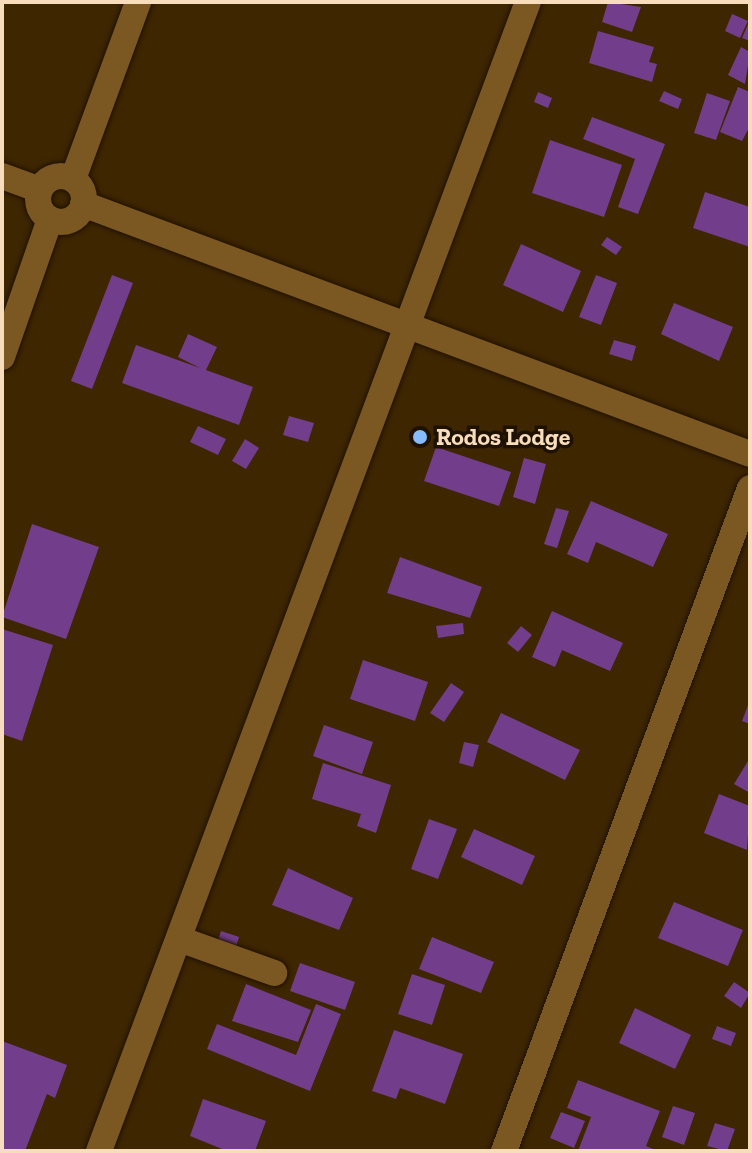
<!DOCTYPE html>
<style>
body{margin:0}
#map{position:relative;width:752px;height:1153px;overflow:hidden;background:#3e2600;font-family:"Zilla Slab",serif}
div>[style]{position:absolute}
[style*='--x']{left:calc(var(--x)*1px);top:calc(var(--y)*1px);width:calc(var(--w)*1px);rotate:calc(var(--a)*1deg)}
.building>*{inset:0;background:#723d8a}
.roads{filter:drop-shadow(0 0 2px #1f1100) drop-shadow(0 0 2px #1f1100)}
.minor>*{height:26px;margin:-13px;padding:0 13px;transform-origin:13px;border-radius:13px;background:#7b5722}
.minor>.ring{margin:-13px;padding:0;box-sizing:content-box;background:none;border:26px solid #7b5722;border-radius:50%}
.dots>*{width:22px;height:22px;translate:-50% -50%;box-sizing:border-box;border:4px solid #1f1100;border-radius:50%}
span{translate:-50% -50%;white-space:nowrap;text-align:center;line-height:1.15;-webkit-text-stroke:7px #1f1100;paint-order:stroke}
.poi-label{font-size:24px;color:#f7ddbc;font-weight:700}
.left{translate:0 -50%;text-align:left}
.frame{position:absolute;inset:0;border:4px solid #f7ddbc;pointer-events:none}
</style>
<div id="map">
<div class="building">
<div style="clip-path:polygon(608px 2px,641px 7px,632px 32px,602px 22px)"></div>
<div style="clip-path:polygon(732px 14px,748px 21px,740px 38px,725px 31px)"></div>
<div style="clip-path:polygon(750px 20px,750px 41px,742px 38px)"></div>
<div style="clip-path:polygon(598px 31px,654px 47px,649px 62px,657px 64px,652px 82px,589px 63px)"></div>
<div style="clip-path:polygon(741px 47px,750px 52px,745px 84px,728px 75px)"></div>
<div style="clip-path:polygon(738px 87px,750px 92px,750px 126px,742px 141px,720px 132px)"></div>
<div style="clip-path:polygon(664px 91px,682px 99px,678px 109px,659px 101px)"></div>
<div style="clip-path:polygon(538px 92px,552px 98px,548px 108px,534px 102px)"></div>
<div style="clip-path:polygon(707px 93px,730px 101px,716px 140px,694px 133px)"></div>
<div style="clip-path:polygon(592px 117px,665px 144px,638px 214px,618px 207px,635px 159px,583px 139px)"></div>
<div style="clip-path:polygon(550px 140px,622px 165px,604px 217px,532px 193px)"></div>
<div style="clip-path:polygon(705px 192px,750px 207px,750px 247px,693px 228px)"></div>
<div style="clip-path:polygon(607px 237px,622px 247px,616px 255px,601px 245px)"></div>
<div style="clip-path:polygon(521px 244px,581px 271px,563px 312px,503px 285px)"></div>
<div style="clip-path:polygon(112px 275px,133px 283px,92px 389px,71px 381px)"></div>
<div style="clip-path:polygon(596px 275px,617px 283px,601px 325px,579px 317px)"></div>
<div style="clip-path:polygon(674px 303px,733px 327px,719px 361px,661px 334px)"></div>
<div style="clip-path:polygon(188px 334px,217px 347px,206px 370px,253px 387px,239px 425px,122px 383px,136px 345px,200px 368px,178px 357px)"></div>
<div style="clip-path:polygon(614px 340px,636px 346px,632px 361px,609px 354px)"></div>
<div style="clip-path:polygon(289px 416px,314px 423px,308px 442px,283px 435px)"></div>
<div style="clip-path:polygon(198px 426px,226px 439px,218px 455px,190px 442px)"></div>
<div style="clip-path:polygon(245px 439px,259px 448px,246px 469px,232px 461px)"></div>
<div style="clip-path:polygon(436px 447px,511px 472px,499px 506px,424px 481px)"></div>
<div style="clip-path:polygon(524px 458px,546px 464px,535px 504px,513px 497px)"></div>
<div style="clip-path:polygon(591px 501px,668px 534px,653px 567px,596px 542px,588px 563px,567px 554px)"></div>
<div style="clip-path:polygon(556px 508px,569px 511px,557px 548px,544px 544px)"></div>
<div style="clip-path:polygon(32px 524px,99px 547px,66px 639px,2px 617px)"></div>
<div style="clip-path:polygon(400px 557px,482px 587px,470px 618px,387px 593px)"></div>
<div style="clip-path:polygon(552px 611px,623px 643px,610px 671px,562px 650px,555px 667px,532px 657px)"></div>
<div style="clip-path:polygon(463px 623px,464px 634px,438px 638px,436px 626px)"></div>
<div style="clip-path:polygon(521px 626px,532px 635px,518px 652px,507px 643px)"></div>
<div style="clip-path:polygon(2px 629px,53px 645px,22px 741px,2px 734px)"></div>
<div style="clip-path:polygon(363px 660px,428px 682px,415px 721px,350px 699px)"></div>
<div style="clip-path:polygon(451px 683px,464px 692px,444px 722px,430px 713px)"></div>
<div style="clip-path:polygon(750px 700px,750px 724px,742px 721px)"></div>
<div style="clip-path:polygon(501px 713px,580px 750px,565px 780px,487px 742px)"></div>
<div style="clip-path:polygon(324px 725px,373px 742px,362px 774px,313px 756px)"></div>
<div style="clip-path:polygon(464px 742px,479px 745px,473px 767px,459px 763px)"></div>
<div style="clip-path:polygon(748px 761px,750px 763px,750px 793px,734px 784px)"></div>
<div style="clip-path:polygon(323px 763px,391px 785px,376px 833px,357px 826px,361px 814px,312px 799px)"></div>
<div style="clip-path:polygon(719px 794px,750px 806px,747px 850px,704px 833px)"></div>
<div style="clip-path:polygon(429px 819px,457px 829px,438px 879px,411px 869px)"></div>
<div style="clip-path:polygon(474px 829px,535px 856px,522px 885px,461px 857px)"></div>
<div style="clip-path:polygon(288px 868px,353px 898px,339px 930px,272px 905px)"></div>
<div style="clip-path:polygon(674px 902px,743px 930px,728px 966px,658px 938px)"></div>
<div style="clip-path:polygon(221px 931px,239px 937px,235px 950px,217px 944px)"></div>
<div style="clip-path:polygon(432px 937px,494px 962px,481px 993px,419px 969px)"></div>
<div style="clip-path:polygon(300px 963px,355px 982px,345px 1010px,290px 991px)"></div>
<div style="clip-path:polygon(412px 974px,445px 985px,432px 1025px,398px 1014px)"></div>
<div style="clip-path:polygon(734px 982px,750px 993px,741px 1008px,724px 996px)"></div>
<div style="clip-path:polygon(246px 984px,311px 1010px,298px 1042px,232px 1021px)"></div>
<div style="clip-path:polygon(316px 1004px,341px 1014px,310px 1091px,207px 1049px,217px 1024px,296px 1055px)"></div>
<div style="clip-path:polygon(635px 1008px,691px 1035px,675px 1069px,619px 1043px)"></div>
<div style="clip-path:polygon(717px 1026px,736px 1033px,731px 1046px,712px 1039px)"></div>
<div style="clip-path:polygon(394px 1030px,463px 1054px,445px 1104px,400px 1088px,396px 1099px,372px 1091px)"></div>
<div style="clip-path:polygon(2px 1041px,67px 1065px,55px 1098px,47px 1094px,25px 1151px,2px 1151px)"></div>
<div style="clip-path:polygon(578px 1080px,660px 1111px,646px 1146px,658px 1151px,578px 1151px,591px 1117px,567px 1108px)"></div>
<div style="clip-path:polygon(203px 1099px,266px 1121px,255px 1151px,227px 1151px,190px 1136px)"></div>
<div style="clip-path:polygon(673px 1106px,695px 1113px,684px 1145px,662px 1137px)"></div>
<div style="clip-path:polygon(561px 1112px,585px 1121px,574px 1148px,550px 1138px)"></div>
<div style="clip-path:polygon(715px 1123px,735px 1129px,727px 1151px,707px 1146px)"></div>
</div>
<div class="roads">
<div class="minor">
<div style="--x:2;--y:176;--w:40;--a:20.2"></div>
<div class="ring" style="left:38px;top:176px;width:20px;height:20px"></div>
<div style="--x:73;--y:179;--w:189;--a:-69.8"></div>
<div style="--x:83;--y:204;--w:712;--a:20.55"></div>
<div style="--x:2;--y:357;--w:146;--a:-70.8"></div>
<div style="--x:182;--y:940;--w:98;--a:19.7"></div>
<div style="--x:99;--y:1151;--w:1226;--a:-69.53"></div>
<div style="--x:504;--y:1151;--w:707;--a:-69.64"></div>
</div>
</div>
<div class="dots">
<div style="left:420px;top:437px;background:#87bbfb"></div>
</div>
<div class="poi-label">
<span class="left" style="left:436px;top:437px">Rodos Lodge</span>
</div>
<div class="frame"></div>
</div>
